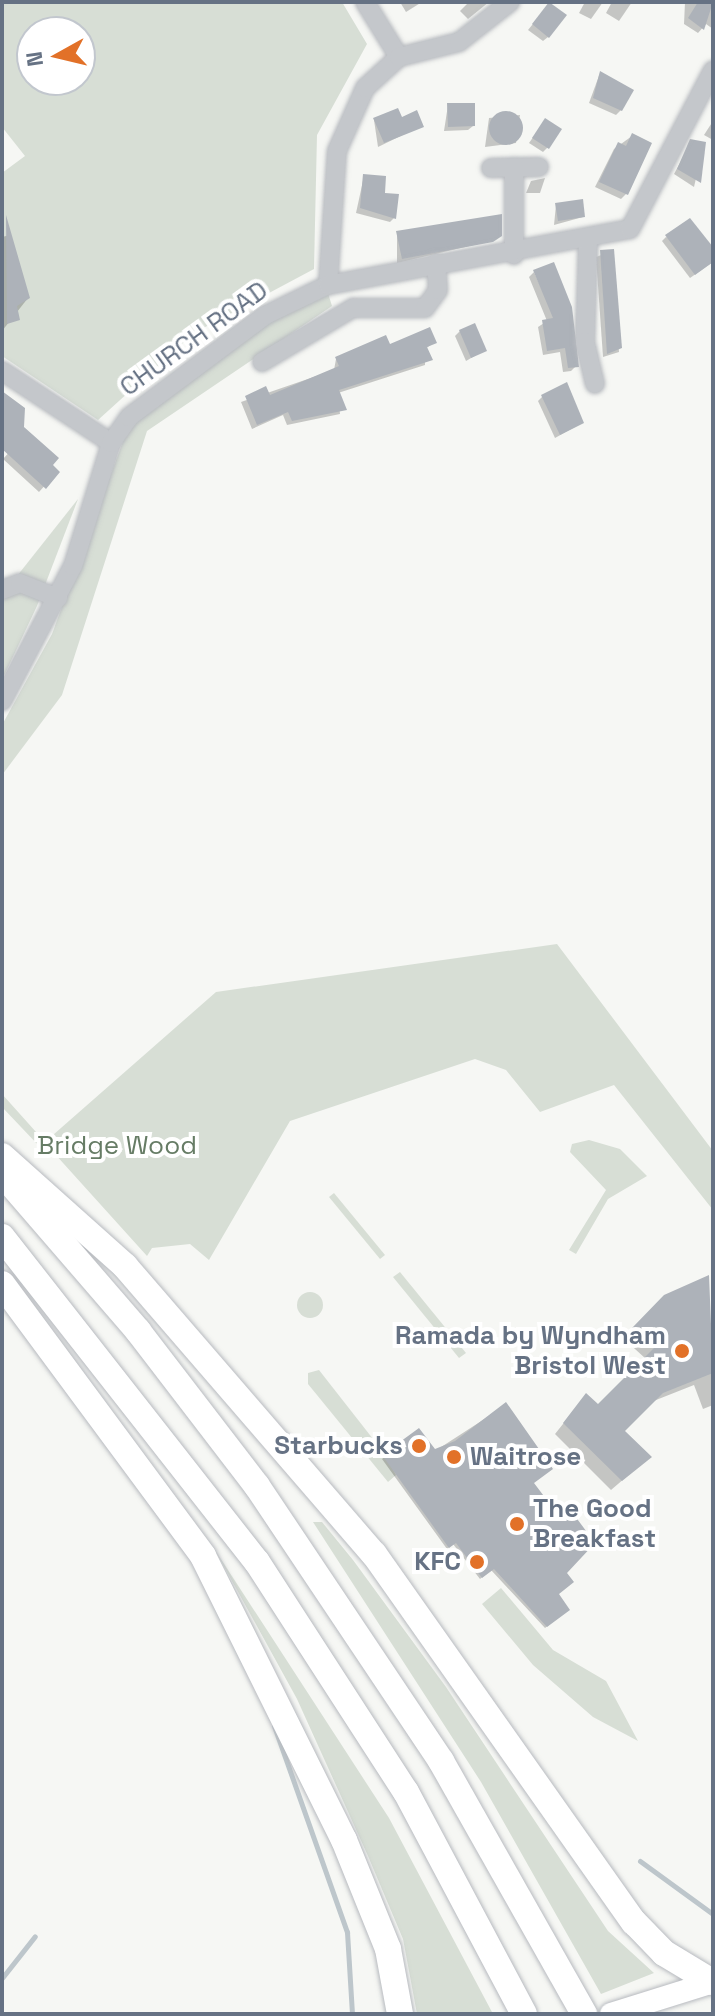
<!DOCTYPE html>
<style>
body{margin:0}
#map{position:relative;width:715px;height:2016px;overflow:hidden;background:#f6f7f4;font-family:"Space Grotesk",sans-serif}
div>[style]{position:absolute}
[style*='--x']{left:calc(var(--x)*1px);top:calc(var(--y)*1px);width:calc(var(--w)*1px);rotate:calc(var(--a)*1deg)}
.green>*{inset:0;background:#d7ded5}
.round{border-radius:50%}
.shadow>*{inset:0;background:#0003}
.stream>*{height:5px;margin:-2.5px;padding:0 2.5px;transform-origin:2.5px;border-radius:2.5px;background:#bdc6cb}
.building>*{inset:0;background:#adb2b9}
.roads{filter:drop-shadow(0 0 2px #b7babf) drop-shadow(0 0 2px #b7babf)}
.minor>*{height:18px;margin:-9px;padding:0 9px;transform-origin:9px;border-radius:9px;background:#c4c7cb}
.major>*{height:22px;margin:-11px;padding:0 11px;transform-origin:11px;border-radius:11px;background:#fff}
.highway>*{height:26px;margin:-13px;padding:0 13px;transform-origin:13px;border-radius:13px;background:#fff}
.dots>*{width:22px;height:22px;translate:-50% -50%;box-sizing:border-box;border:4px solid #fff;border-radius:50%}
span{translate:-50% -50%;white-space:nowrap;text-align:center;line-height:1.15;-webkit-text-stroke:8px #fff;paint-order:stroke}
.street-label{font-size:26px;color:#667284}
.park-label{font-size:26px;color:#667c65}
.poi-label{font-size:26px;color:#667284;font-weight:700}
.right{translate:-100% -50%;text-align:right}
.left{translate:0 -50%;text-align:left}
.frame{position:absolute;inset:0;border:4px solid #667284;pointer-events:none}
.north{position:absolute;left:16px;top:16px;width:80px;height:80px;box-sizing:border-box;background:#fff;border:2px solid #c2c7ce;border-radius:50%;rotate:262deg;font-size:22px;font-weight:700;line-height:32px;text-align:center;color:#667284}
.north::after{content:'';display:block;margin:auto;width:28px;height:36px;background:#e27128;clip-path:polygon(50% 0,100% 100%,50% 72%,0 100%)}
</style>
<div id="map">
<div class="green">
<div style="clip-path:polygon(evenodd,2px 2px,342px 2px,367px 44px,317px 135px,314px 269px,194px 333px,98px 420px,2px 356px,2px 173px,25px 156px,2px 127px,2px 2px,32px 32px,80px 32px,80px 80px,32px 80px,32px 32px)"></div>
<div style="clip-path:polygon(327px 290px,332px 306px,147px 431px,62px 695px,2px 775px,2px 725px,52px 634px,125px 436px,137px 418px,269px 320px)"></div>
<div style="clip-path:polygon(78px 499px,37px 606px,2px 680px,2px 595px)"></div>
<div style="clip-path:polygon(557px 944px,713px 1151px,713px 1210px,614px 1085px,540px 1112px,506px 1070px,475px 1059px,290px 1121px,209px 1260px,190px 1244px,152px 1248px,147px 1256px,45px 1143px,40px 1147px,2px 1107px,2px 1094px,45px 1142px,216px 992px)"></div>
<div style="clip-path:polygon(589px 1140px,620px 1149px,647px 1176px,608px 1199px,576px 1254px,569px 1250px,606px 1190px,570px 1152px,572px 1144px)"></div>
<div style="clip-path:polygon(334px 1193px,385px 1255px,380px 1259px,329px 1197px)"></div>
<div style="clip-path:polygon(400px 1272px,466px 1353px,459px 1358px,393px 1277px)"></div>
<div class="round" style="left:297px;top:1292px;width:26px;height:26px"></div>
<div style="clip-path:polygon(319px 1370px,384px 1453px,396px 1475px,388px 1482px,308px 1384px,308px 1373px)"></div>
<div style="clip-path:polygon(313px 1522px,322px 1522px,353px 1560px,446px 1687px,608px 1931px,654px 1973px,601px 1994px,481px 1782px)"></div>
<div style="clip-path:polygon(215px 1550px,389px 1818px,493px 2014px,417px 2014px,403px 1939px,368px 1856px,297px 1699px)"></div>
<div style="clip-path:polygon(501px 1588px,553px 1650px,606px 1681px,638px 1741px,593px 1717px,533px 1665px,482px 1604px)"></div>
</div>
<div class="shadow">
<div style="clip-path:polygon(400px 2px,422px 2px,406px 12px)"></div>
<div style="clip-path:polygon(469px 2px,489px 2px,468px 19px,460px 11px)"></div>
<div style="clip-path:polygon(585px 2px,603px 2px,591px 19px,579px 13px)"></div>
<div style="clip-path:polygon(612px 2px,632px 2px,619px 21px,606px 13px)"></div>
<div style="clip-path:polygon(685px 2px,713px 2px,713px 29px,706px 24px,698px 33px,684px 24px)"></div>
<div style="clip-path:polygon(545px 9px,548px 37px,543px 41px,528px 30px)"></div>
<div style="clip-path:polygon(600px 73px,621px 110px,616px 115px,589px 103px)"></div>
<div style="clip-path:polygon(448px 105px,473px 126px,468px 130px,444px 131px)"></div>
<div style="clip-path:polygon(520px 115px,516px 143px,485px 147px,489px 118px)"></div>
<div style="clip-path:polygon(374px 120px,421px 126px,378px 147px)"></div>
<div style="clip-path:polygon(713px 121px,713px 140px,704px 135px)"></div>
<div style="clip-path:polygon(541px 126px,548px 147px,543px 152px,529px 143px)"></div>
<div style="clip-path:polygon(632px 136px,626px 194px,621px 199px,595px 187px,614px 149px)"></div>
<div style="clip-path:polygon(691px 142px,704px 144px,694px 187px,674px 174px)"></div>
<div style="clip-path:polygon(364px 176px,383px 195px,394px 218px,390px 222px,356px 213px)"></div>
<div style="clip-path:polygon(545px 178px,540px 193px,526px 193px,531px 181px)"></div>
<div style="clip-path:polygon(556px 205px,583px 217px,554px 225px)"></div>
<div style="clip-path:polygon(397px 232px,495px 240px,397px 263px)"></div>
<div style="clip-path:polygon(10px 235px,28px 298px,2px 331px,2px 237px)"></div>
<div style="clip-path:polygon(666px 237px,713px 252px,713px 262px,690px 278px,662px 241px)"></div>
<div style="clip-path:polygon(612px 251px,619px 352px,603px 357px,596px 257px)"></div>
<div style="clip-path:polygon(534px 272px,576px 366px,571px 371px,563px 372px,560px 352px,543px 355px,538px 327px,547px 321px,529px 277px)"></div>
<div style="clip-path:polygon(460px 331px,485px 350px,466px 361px,455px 336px)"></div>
<div style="clip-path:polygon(435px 342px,425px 349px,425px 365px,338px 393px,340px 414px,287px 425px,283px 415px,252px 429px,241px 402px,334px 370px,336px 359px)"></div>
<div style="clip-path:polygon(543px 396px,582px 423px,555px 438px,538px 401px)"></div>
<div style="clip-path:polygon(2px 400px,57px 472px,39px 492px,3px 459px,14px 447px,2px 438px)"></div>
<div style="clip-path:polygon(708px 1278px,713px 1405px,703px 1409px,694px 1385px,651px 1402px,623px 1431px,639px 1466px,611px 1490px,555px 1434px,586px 1395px,598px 1407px,646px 1359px,624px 1339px,665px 1297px)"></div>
<div style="clip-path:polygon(506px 1405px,550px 1469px,531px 1483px,564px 1573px,556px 1594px,568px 1610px,545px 1628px,491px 1570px,480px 1579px,453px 1544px,447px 1549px,382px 1459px,419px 1430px,435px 1451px)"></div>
</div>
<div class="stream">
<div style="--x:274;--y:1726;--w:219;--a:70.5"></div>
<div style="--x:347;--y:1932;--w:82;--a:86.5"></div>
<div style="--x:640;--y:1861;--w:90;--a:36"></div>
<div style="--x:2;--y:1978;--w:53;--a:-51.8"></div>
</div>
<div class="building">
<div style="clip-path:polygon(549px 2px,567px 15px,549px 38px,532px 24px)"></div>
<div style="clip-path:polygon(698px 2px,713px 2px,704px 30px,688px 18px)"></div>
<div style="clip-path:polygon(600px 71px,634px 90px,622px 111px,593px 98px)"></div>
<div style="clip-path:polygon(447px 103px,475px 103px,475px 126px,448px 127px)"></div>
<div style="clip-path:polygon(398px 108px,402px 117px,417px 110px,424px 127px,384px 143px,373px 118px)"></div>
<div class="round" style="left:489px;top:111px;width:34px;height:34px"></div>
<div style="clip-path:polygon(545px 118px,562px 129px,549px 149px,532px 138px)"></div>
<div style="clip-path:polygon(632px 133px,652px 143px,628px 195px,599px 182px,618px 142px,626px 146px)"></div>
<div style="clip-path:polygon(690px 139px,706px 142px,701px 183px,677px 169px)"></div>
<div style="clip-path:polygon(363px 174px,386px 176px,385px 193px,399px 194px,396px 219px,360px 208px)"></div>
<div style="clip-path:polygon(583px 199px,585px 217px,558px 221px,555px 203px)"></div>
<div style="clip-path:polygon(502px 214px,502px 236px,493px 242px,402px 259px,396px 231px)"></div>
<div style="clip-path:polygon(6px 215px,30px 298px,17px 306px,20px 320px,7px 324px)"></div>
<div style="clip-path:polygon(690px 218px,713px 247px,713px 262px,695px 275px,665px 235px)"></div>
<div style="clip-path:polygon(614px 249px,622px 348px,607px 354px,600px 250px)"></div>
<div style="clip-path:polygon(554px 262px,572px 307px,579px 367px,568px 368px,565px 348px,547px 351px,542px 320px,553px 318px,533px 270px)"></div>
<div style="clip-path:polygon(475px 323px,487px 351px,471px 358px,459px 330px)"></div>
<div style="clip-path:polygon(430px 327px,437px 343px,427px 347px,433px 360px,339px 390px,347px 410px,292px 421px,288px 412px,257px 425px,245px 396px,266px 386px,270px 395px,339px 366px,335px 357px,386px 335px,390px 344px)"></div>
<div style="clip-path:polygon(567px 382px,584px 423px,560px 435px,541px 395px)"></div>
<div style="clip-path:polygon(2px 391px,25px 408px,24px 427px,59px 458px,53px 465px,60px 472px,46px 489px,2px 449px)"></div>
<div style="clip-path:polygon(709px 1275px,713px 1373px,663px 1393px,625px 1431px,652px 1457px,622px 1481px,563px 1423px,586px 1393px,598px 1404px,654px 1348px,632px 1328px,664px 1295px)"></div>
<div style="clip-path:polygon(506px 1402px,553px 1469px,534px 1483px,562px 1520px,572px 1512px,595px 1543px,567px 1573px,574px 1582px,559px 1594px,570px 1610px,547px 1627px,494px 1569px,482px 1578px,456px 1543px,449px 1548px,382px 1455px,419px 1428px,435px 1449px,455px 1441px)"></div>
</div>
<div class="roads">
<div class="minor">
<div style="--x:365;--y:2;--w:65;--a:58.3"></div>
<div style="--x:491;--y:168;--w:48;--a:-1.2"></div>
<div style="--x:588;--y:241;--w:101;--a:91.7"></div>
<div style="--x:585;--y:342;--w:43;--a:76.6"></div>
<div style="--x:514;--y:255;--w:88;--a:-90"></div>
<div style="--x:328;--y:285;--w:134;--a:-86.2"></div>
<div style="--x:337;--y:151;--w:69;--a:-66"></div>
<div style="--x:365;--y:88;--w:46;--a:-42.4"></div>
<div style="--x:399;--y:57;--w:62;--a:-14"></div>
<div style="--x:459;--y:42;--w:65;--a:-38.1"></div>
<div style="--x:262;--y:362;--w:106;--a:-30.7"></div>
<div style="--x:353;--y:308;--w:72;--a:0"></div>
<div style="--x:425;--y:308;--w:22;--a:-54"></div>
<div style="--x:438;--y:290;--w:27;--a:-94"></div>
<div style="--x:2;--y:371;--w:131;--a:33.4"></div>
<div style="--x:2;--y:590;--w:19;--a:-21"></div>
<div style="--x:20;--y:583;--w:41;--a:21.5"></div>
<div style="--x:2;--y:701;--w:153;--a:-62.3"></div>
<div style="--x:73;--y:566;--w:129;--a:-72.8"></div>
<div style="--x:111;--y:443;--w:32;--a:-55"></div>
<div style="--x:129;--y:417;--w:171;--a:-36.7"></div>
<div style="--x:266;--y:315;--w:69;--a:-25.8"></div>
<div style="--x:328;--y:285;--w:307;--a:-10.5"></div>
<div style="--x:630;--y:229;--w:179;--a:-62.4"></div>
</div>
<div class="major">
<div style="--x:611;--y:2014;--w:107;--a:-17.4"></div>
</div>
<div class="highway">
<div style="--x:2;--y:1156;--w:165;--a:41.8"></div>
<div style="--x:125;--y:1266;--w:381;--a:49.2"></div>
<div style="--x:374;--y:1554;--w:451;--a:54.8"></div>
<div style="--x:634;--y:1922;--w:43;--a:45.9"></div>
<div style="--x:664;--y:1953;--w:56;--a:31.1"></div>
<div style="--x:7;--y:1179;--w:201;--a:49.2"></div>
<div style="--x:138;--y:1331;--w:195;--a:52.5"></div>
<div style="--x:257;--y:1486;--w:331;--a:56.2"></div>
<div style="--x:441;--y:1761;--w:291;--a:60.5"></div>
<div style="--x:2;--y:1237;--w:413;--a:51.9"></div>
<div style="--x:257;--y:1562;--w:274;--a:57.1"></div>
<div style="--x:406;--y:1792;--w:251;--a:62"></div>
<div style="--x:2;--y:1284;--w:338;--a:53.5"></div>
<div style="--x:203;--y:1556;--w:317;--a:63.6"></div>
<div style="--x:344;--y:1840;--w:118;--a:68"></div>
<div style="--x:388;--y:1949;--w:66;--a:79.5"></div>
</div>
</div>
<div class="dots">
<div style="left:682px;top:1351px;background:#e27128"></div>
<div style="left:419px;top:1446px;background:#e27128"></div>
<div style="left:454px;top:1457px;background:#e27128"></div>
<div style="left:517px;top:1524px;background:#e27128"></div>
<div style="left:477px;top:1562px;background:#e27128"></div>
</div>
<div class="street-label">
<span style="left:194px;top:339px;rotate:-36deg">CHURCH ROAD</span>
</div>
<div class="park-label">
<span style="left:117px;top:1146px">Bridge Wood</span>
</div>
<div class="poi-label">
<span class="right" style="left:666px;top:1351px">Ramada by Wyndham<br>Bristol West</span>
<span class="right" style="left:403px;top:1446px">Starbucks</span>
<span class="left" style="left:470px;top:1457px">Waitrose</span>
<span class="left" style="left:533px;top:1524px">The Good<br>Breakfast</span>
<span class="right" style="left:461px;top:1562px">KFC</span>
</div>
<div class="frame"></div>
<div class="north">N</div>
</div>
